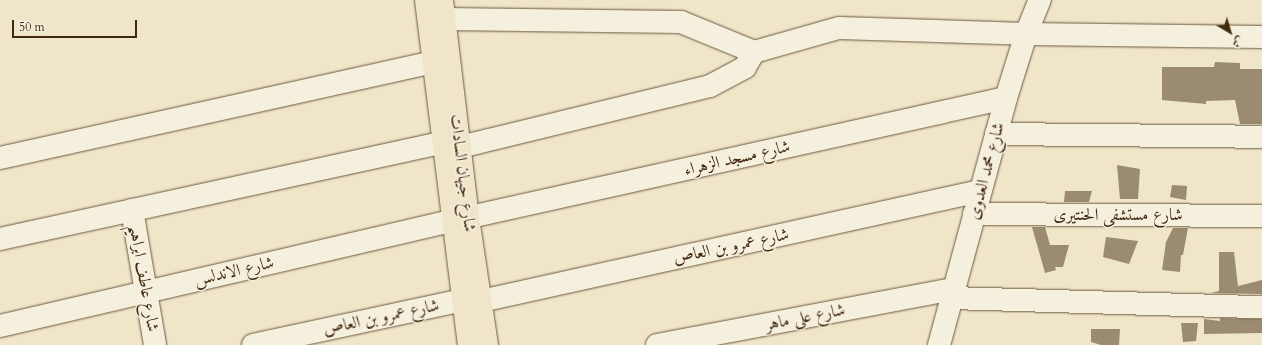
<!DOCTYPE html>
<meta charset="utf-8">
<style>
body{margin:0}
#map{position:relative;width:1262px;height:345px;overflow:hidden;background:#efe6ca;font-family:Cardo,Amiri,serif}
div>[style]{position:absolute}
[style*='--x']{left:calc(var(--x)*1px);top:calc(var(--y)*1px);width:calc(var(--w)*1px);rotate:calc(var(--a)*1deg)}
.building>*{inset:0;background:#9b8b70}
.roads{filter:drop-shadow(0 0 1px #6c583d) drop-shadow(0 0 1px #6c583d)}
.minor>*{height:22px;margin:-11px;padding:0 11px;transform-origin:11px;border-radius:11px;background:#f5efdd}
.major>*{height:22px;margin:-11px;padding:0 11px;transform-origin:11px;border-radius:11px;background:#efe6ca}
span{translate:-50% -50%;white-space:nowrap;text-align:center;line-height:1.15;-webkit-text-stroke:3px #f5efdd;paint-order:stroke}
.street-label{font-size:17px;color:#41290e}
.north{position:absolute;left:1210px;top:12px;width:40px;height:40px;-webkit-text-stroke:3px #f5efdd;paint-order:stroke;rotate:142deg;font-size:11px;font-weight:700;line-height:16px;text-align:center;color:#41290e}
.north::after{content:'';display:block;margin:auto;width:14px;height:18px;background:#41290e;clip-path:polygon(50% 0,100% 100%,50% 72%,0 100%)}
.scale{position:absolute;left:12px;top:20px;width:125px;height:18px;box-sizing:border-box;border:2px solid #41290e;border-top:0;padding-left:5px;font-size:12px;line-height:14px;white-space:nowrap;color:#41290e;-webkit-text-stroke:3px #f5efdd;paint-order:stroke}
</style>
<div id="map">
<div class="building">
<div style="clip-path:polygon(1215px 62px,1240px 63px,1240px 69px,1262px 69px,1262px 124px,1240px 124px,1235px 100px,1206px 101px,1206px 104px,1162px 100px,1162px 67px,1214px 67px)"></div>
<div style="clip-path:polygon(1117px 165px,1140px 169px,1138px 199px,1120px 199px)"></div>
<div style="clip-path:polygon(1172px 185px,1187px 186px,1186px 200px,1170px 197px)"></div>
<div style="clip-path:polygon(1065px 191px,1092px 191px,1089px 202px,1064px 202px)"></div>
<div style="clip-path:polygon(1032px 227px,1045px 227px,1050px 245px,1069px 245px,1063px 267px,1055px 267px,1056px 270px,1045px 273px)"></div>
<div style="clip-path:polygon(1173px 228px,1188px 228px,1183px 255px,1181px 255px,1180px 272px,1162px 270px,1166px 242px)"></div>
<div style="clip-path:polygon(1106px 237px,1138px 241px,1129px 264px,1103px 257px)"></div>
<div style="clip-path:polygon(1219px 252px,1234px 252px,1238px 286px,1262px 280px,1262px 294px,1211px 293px,1219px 291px)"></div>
<div style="clip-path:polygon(1220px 318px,1262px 319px,1262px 333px,1204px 334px,1204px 319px,1220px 321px)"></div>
<div style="clip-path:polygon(1181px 323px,1198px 323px,1196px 341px,1183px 342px)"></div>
<div style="clip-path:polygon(1091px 329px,1120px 329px,1119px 345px,1101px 345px,1091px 342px)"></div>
</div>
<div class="roads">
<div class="minor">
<div style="--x:444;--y:19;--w:237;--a:0.7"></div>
<div style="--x:681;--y:22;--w:79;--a:22.3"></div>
<div style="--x:754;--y:52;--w:88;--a:-15.8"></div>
<div style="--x:839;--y:28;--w:187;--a:1.8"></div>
<div style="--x:1026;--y:34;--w:236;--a:0.7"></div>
<div style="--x:996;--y:134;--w:266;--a:0.6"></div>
<div style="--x:460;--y:147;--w:257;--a:-13.7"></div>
<div style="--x:710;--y:86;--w:40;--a:-28"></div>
<div style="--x:745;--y:67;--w:17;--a:-59"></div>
<div style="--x:0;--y:158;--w:444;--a:-12.5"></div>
<div style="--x:132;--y:210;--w:137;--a:80.3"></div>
<div style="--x:974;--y:214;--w:288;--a:0.4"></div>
<div style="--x:0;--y:239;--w:452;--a:-12.3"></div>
<div style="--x:951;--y:298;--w:311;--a:1.7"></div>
<div style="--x:481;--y:301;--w:511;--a:-12.43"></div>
<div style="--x:0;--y:326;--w:464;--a:-13.1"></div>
<div style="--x:452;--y:221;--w:567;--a:-12.52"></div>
<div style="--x:253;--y:345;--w:215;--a:-12.1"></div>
<div style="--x:657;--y:345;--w:302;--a:-10.7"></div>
<div style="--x:939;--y:345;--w:256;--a:-74.8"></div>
<div style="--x:1006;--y:98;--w:67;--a:-72.6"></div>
<div style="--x:1026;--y:34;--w:37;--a:-68"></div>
</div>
<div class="major">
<div style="--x:426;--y:0;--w:348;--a:82.9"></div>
<div style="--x:442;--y:0;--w:220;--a:83.2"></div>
<div style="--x:468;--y:218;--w:128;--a:81.5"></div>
</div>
</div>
<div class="street-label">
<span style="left:737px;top:158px;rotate:-13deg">شارع مسجد الزهراء</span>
<span style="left:986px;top:171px;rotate:-75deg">شارع محمد العدوى</span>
<span style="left:463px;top:173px;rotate:83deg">شارع جيهان السادات</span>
<span style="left:1118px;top:215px">شارع مستشفى الحنتيرى</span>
<span style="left:731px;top:246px;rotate:-12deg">شارع عمرو بن العاص</span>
<span style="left:234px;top:271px;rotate:-13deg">شارع الاندلس</span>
<span style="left:144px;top:278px;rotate:80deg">شارع عاطف ابراهيم</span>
<span style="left:381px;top:317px;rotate:-12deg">شارع عمرو بن العاص</span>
<span style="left:805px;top:317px;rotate:-11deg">شارع على ماهر</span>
</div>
<div class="north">ش</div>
<div class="scale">50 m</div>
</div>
